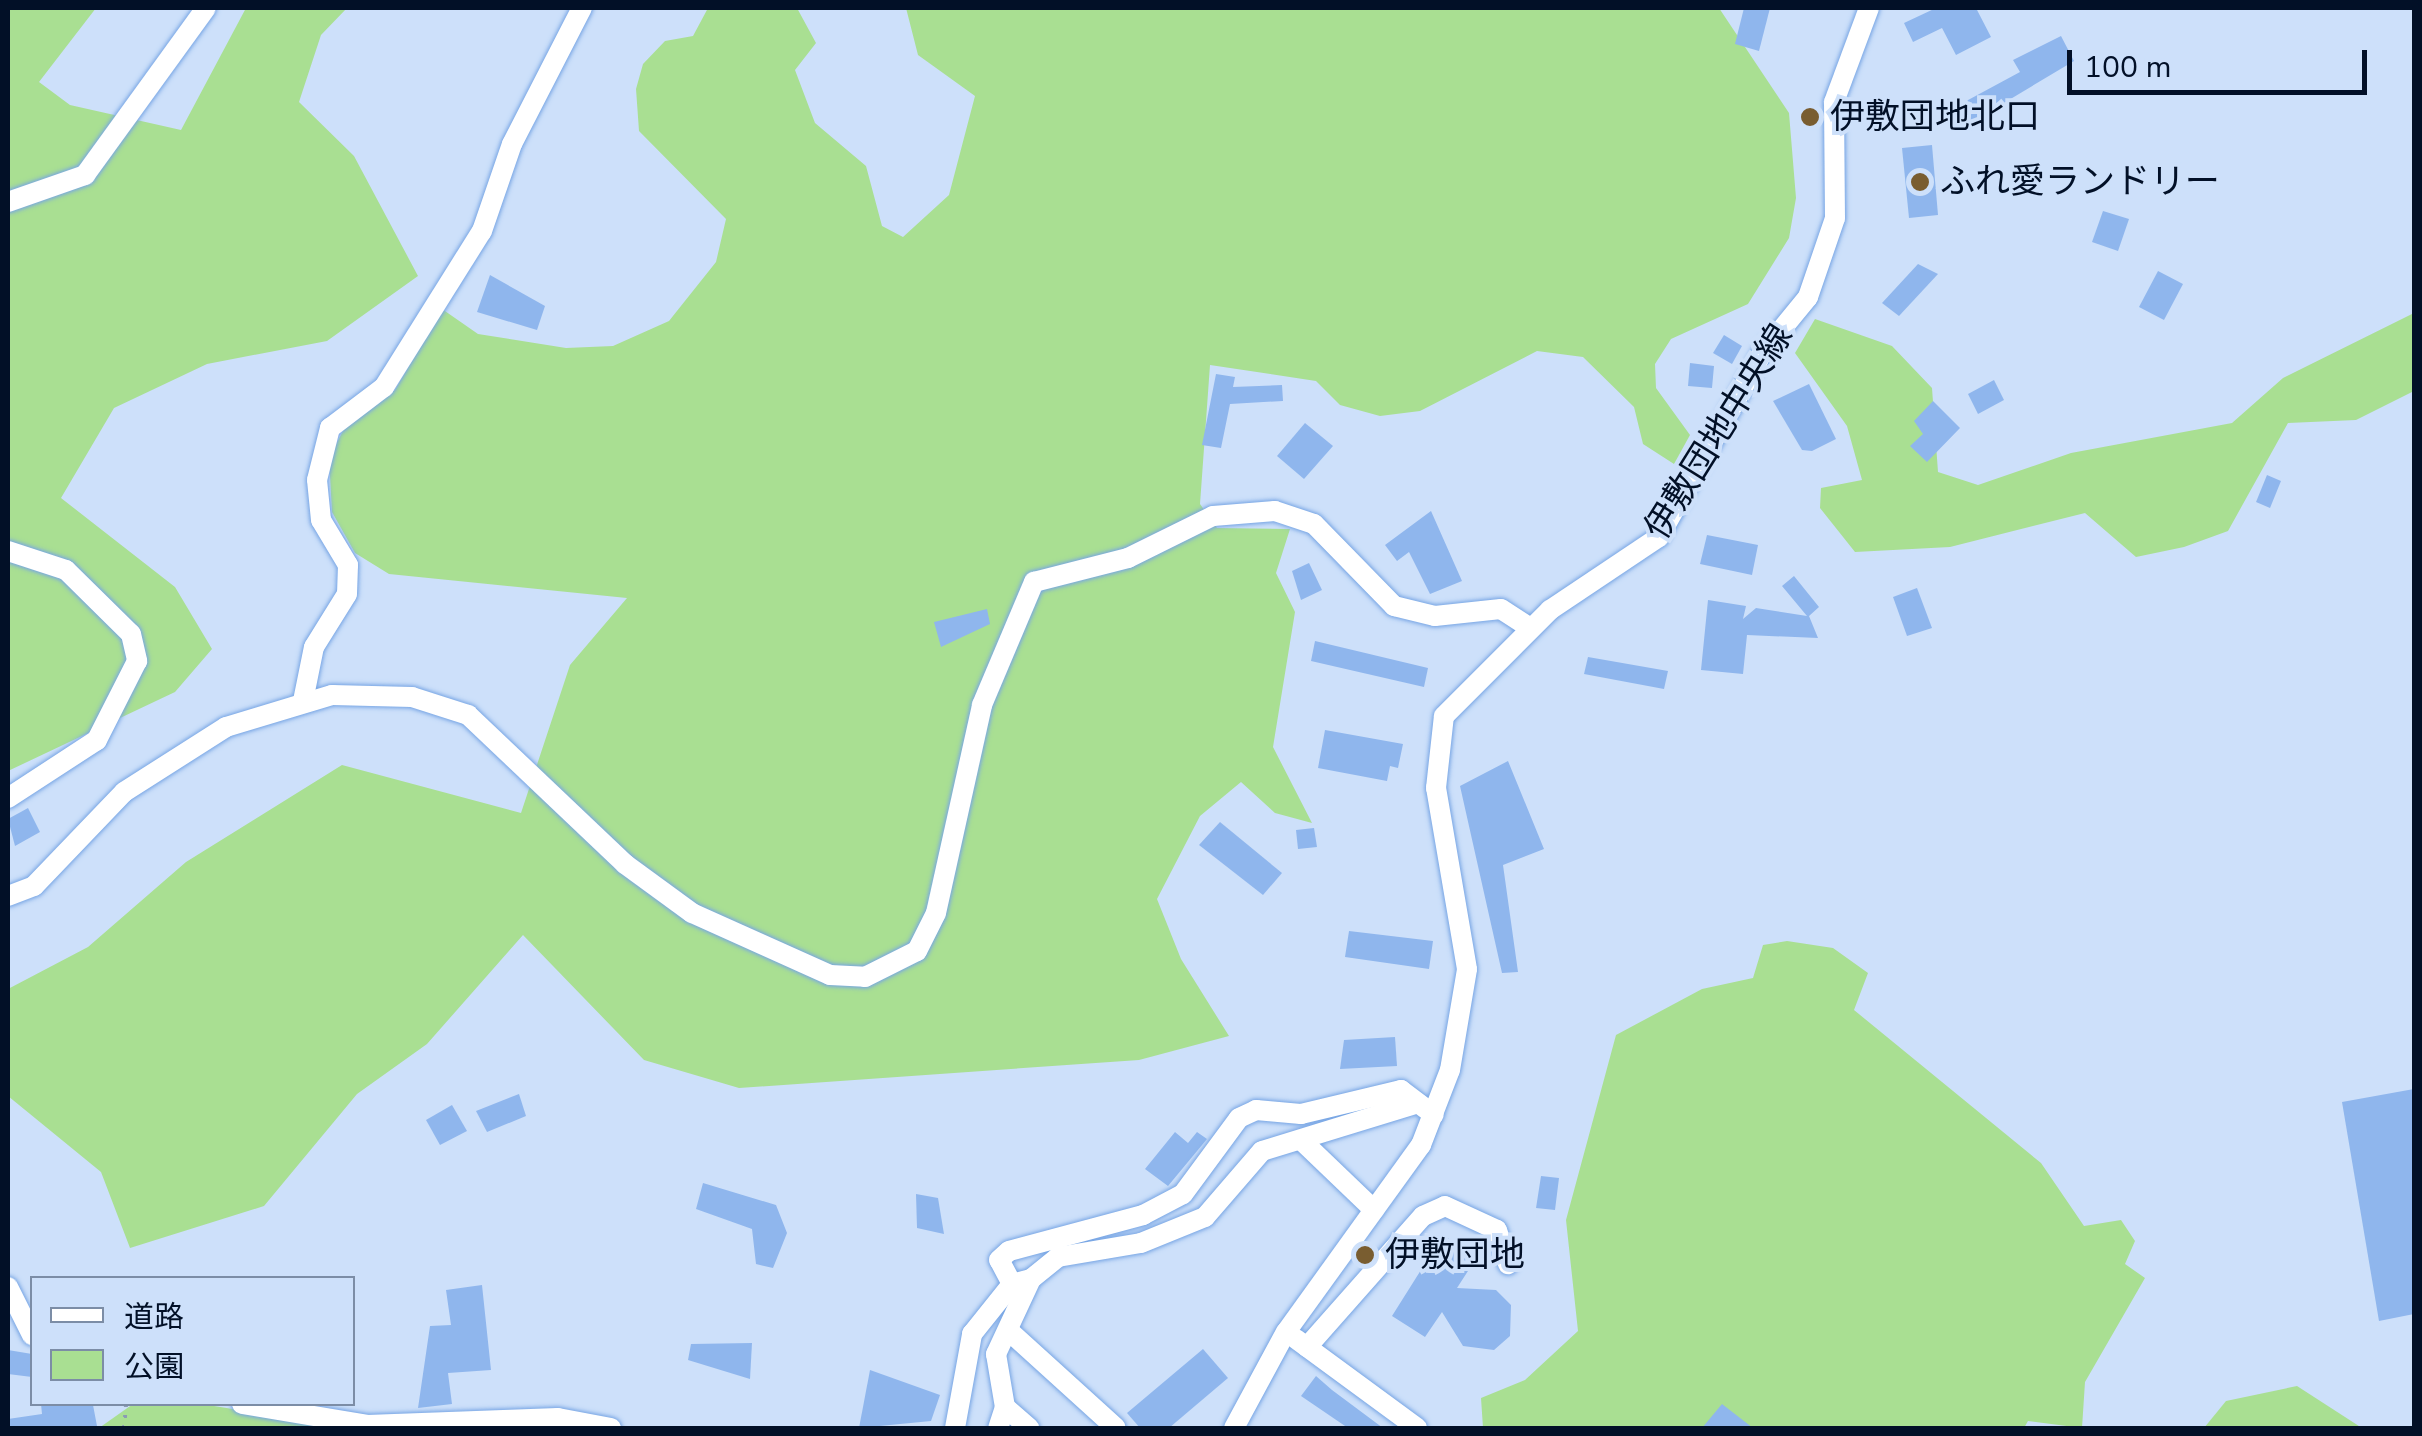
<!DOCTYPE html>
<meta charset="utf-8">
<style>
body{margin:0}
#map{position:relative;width:2422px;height:1436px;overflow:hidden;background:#cde0fa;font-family:"Nunito Sans","Noto Sans JP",sans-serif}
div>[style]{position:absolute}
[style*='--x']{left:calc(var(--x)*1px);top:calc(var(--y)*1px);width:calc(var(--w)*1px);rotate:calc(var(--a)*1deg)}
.green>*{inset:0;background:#a9df92}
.building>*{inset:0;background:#8fb6ed}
.path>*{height:4px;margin-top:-2px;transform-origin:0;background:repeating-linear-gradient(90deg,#8a9bb4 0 2.5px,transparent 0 10.5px)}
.roads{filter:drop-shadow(0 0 2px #77a5e4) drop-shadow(0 0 2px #77a5e4)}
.minor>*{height:20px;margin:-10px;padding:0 10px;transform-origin:10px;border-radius:10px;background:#fff}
.dots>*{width:28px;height:28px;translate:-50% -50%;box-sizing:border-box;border:5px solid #cde0fa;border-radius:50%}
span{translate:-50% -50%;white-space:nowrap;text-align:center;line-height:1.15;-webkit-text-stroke:8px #cde0fa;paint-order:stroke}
.poi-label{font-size:35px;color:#021027}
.left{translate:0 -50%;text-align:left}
.street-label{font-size:35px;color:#021027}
.frame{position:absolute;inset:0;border:10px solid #021027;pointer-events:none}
.legend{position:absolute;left:30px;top:1276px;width:325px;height:130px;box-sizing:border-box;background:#cde0fa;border:2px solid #7c8da6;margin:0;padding:12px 18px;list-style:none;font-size:30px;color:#021027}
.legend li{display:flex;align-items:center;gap:20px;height:50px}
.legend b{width:50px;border:2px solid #7c8da6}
.scale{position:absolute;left:2067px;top:50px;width:300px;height:45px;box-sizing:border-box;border:5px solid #021027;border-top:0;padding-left:12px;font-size:30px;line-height:35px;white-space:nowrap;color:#021027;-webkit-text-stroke:8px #cde0fa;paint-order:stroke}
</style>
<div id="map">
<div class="green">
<div style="clip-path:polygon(8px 8px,96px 8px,39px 82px,70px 105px,181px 130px,246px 8px,347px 8px,321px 35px,299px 102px,354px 156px,418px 276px,327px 341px,207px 364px,114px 408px,61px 498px,175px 587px,212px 649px,175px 692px,8px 771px)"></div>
<div style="clip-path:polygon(708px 8px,797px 8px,816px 43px,795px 70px,815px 123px,866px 166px,882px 226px,903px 237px,949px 195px,975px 96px,918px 55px,906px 8px,1719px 8px,1789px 113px,1796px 198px,1789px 238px,1748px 304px,1671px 339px,1655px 364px,1656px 388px,1690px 435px,1674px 464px,1643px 444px,1634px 407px,1583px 357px,1537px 351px,1420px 411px,1380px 416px,1340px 405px,1316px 381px,1210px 365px,1200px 504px,1217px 528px,1290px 529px,1276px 573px,1295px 612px,1273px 747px,1312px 823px,1275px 813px,1241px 782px,1200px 816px,1157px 899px,1181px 959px,1229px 1036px,1139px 1060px,739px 1088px,644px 1060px,523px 935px,427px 1044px,357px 1094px,264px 1206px,130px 1248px,101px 1172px,8px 1096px,8px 989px,88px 947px,186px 862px,342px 765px,521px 813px,570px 665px,627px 598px,389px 574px,355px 553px,332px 512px,329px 458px,344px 429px,395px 390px,442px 309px,478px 334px,566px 348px,613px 346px,669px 321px,716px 262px,726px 219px,639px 131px,636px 89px,643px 64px,665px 41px,693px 36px)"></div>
<div style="clip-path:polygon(2414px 313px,2414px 391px,2356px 420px,2288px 423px,2228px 531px,2184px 547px,2136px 557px,2085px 513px,1950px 547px,1855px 552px,1820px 508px,1821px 488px,1862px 480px,1847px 426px,1795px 353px,1815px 319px,1892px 346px,1932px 388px,1938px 472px,1978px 485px,2071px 453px,2232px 423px,2283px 378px)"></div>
<div style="clip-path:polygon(1787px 941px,1833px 948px,1868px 973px,1854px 1010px,2041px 1163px,2084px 1226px,2121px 1220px,2135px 1241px,2125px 1264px,2145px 1278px,2085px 1382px,2082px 1428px,2028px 1421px,2024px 1428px,1483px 1428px,1481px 1398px,1525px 1380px,1578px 1331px,1566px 1220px,1616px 1035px,1702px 989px,1753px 978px,1763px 945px)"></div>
<div style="clip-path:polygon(2297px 1386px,2362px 1428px,2204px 1428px,2226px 1401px)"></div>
<div style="clip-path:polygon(133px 1404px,214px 1406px,351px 1428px,99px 1428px)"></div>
</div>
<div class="building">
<div style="clip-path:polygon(1744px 8px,1770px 8px,1759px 51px,1735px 44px)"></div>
<div style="clip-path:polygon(1936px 8px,1976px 8px,1991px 37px,1956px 55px,1942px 28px,1913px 42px,1904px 23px)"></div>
<div style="clip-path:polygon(2061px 36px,2074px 61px,1967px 125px,1957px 106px,2020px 72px,2013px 60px)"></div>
<div style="clip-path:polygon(1932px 145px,1938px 215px,1909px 218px,1902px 148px)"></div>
<div style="clip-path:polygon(2103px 211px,2129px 219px,2118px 251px,2092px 242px)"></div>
<div style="clip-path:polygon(1918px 264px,1938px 274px,1899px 316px,1882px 303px)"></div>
<div style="clip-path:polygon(2158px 271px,2183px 284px,2164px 320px,2139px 307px)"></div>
<div style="clip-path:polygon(490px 275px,545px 306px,537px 330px,477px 312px)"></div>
<div style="clip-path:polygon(1724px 335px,1742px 346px,1732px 364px,1713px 353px)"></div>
<div style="clip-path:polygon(1690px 363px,1714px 366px,1712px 388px,1688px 386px)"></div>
<div style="clip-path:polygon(1216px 374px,1235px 377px,1233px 387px,1282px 385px,1283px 401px,1230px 404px,1221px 448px,1202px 445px)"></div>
<div style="clip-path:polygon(1994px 380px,2004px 400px,1978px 414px,1968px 394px)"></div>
<div style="clip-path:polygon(1809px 384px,1836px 439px,1812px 451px,1802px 450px,1773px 401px)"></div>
<div style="clip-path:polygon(1933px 401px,1960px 428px,1927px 462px,1910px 446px,1923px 434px,1914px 421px)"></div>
<div style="clip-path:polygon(1305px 423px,1333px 446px,1304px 479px,1277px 456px)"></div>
<div style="clip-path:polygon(2267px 475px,2281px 481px,2270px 508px,2256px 502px)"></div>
<div style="clip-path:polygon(1431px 511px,1462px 581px,1430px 594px,1409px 552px,1397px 561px,1385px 545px)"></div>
<div style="clip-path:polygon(1707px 535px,1758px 545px,1752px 575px,1700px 564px)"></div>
<div style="clip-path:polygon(1309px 563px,1322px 590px,1301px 600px,1292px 571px)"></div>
<div style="clip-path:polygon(1794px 576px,1819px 607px,1809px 616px,1818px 638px,1747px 635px,1743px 674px,1701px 670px,1708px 600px,1746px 606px,1743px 619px,1756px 608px,1807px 616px,1782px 586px)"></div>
<div style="clip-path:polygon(1917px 588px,1932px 628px,1907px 636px,1893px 597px)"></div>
<div style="clip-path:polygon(987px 609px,990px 624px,941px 647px,934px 622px)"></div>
<div style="clip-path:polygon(1315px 641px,1428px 668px,1424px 687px,1311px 661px)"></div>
<div style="clip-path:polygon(1588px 657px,1668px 671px,1664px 689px,1584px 674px)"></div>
<div style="clip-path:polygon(1325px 730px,1403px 744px,1398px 768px,1390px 766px,1387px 781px,1318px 768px)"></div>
<div style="clip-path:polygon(1508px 761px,1544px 849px,1503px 865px,1518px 972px,1502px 973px,1460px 786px)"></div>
<div style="clip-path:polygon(28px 808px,40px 832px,15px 846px,8px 819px)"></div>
<div style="clip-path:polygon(1220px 822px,1282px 873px,1263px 895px,1199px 845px)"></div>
<div style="clip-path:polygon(1314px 828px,1317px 847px,1298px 849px,1296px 830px)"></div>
<div style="clip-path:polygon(1349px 931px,1433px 941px,1429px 969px,1345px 957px)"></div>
<div style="clip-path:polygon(1395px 1037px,1397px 1066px,1340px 1069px,1344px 1040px)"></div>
<div style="clip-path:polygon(2414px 1089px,2414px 1314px,2379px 1321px,2342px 1102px)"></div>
<div style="clip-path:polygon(519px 1094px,526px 1116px,487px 1132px,476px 1111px)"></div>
<div style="clip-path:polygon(452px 1105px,467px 1131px,440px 1145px,426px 1120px)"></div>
<div style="clip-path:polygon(1175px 1132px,1188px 1143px,1197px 1132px,1207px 1139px,1168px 1186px,1145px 1169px)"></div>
<div style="clip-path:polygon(1541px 1176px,1559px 1178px,1555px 1210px,1536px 1208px)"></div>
<div style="clip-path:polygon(703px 1183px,776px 1205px,787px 1233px,773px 1268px,756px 1264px,752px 1229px,696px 1209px)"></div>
<div style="clip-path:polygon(916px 1194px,938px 1198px,944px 1234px,917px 1228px)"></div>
<div style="clip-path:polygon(1443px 1235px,1477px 1257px,1457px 1288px,1496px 1290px,1511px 1305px,1510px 1336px,1494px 1350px,1463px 1346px,1442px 1312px,1425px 1337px,1392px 1316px)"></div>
<div style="clip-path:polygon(482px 1285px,491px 1370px,448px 1373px,452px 1404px,418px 1408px,430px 1326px,451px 1325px,446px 1290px)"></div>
<div style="clip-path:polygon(752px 1343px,750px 1379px,688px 1360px,691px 1344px)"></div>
<div style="clip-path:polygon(1203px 1349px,1228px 1378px,1169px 1428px,1140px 1428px,1127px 1413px)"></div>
<div style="clip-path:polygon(8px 1350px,32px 1354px,32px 1377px,8px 1374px)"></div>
<div style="clip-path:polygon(870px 1370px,940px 1395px,931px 1421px,859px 1428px)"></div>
<div style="clip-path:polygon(1316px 1376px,1332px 1390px,1383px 1428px,1348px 1428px,1301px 1396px)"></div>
<div style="clip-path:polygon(41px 1404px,93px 1405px,97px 1426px,8px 1428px,8px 1419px,42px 1414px)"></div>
<div style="clip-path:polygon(1722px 1404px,1753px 1428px,1702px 1428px)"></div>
</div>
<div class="path">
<div style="--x:124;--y:1428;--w:24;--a:-85"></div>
</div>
<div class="roads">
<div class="minor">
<div style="--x:8;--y:202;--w:82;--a:-19.3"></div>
<div style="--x:85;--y:175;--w:206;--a:-54.1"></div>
<div style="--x:8;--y:551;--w:61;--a:18.1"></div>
<div style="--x:66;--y:570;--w:91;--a:44.6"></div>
<div style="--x:131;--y:634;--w:28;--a:77"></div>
<div style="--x:137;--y:661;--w:89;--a:116.9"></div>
<div style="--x:97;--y:740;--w:106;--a:146.9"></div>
<div style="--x:303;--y:701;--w:55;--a:-78.5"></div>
<div style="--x:314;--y:647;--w:62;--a:-58.1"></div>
<div style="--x:347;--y:594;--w:29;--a:-88"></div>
<div style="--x:348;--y:565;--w:52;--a:-121"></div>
<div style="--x:321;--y:520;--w:40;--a:-95.7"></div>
<div style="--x:317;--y:480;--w:54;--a:-76"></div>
<div style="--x:330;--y:428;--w:68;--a:-37.2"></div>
<div style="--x:384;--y:387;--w:184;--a:-57.9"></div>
<div style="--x:482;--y:231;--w:92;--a:-71"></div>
<div style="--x:512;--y:144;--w:153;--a:-62.8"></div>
<div style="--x:8;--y:896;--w:28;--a:-21"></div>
<div style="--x:34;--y:886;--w:130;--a:-46.2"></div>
<div style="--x:124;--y:792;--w:121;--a:-32.5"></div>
<div style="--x:226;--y:727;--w:111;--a:-16.8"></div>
<div style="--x:332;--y:695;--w:80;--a:1.4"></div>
<div style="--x:412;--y:697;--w:59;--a:17.8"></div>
<div style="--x:468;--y:715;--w:216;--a:43.5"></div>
<div style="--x:625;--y:864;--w:83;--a:36.2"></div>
<div style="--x:692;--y:913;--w:151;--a:24.2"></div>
<div style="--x:830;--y:975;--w:35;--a:3"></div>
<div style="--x:865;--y:977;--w:58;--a:-26.6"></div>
<div style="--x:917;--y:951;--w:42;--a:-63.4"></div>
<div style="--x:936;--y:913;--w:213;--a:-77.5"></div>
<div style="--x:982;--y:705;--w:134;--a:-67.1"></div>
<div style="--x:1034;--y:582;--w:97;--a:-14.3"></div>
<div style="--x:1128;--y:558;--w:95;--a:-26.3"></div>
<div style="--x:1213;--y:516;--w:62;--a:-4.6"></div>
<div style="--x:1275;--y:511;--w:41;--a:18.4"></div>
<div style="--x:1314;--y:524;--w:115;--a:45.7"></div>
<div style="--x:1394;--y:606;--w:42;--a:13.7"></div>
<div style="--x:1435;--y:616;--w:66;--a:-6.1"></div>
<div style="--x:1501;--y:609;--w:35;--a:33"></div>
<div style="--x:1301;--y:1140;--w:101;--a:43.8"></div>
<div style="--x:1031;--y:1279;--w:35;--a:-39"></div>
<div style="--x:1058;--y:1257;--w:84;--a:-9.6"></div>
<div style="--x:1141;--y:1243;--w:69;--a:-22.1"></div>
<div style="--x:1205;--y:1217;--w:87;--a:-49.2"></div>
<div style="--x:1262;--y:1151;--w:163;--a:-17.1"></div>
<div style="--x:1012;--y:1284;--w:27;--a:-118"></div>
<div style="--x:999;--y:1260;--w:13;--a:-42"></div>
<div style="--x:1009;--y:1251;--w:139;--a:-15"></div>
<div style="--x:1143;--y:1215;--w:45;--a:-27.7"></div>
<div style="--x:1183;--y:1194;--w:94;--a:-53.6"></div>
<div style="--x:1239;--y:1118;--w:19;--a:-25"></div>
<div style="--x:1256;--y:1110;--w:45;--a:5.1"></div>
<div style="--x:1301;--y:1114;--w:103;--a:-13.5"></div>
<div style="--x:1401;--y:1090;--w:41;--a:37.1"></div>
<div style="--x:8;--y:1287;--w:54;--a:63.4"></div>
<div style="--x:1009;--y:1331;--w:144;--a:42.2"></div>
<div style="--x:1296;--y:1339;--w:150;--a:36.3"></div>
<div style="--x:1307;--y:1347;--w:175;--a:-48.5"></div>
<div style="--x:1423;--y:1216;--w:24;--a:-24"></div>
<div style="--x:1445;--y:1206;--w:57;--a:24.8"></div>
<div style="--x:1497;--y:1230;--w:36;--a:72"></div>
<div style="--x:242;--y:1404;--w:127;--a:9.5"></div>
<div style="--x:367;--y:1425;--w:191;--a:-2.1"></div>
<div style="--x:558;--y:1418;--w:54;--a:10.7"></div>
<div style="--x:1005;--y:1407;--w:32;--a:41"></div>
<div style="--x:955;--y:1428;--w:96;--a:-79.7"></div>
<div style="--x:972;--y:1334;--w:64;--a:-51.3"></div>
<div style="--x:1012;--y:1284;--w:20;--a:-15"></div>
<div style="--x:1031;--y:1279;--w:83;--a:115"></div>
<div style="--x:996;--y:1354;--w:54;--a:80.4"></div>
<div style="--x:1005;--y:1407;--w:22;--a:108"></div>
<div style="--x:1234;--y:1428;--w:109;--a:-61.6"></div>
<div style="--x:1286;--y:1332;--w:231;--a:-54.2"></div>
<div style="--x:1421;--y:1145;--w:80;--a:-68.9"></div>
<div style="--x:1450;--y:1070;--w:102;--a:-80.4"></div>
<div style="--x:1467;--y:969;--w:184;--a:-99.7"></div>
<div style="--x:1436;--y:788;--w:72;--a:-83.7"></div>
<div style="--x:1444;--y:716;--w:150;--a:-45"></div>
<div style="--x:1550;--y:610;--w:131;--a:-33.8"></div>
<div style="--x:1659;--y:537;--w:212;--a:-60.7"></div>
<div style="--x:1763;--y:352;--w:71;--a:-50.7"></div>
<div style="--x:1808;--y:297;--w:83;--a:-71.1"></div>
<div style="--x:1835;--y:218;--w:116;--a:-90.5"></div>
<div style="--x:1834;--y:102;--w:100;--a:-69.6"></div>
</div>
</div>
<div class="dots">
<div style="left:1810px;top:117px;background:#795d30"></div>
<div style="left:1920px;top:182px;background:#795d30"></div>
<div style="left:1365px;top:1255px;background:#795d30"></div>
</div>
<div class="poi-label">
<span class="left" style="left:1830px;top:117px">伊敷団地北口</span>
<span class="left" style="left:1940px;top:182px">ふれ愛ランドリー</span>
<span class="left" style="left:1385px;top:1255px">伊敷団地</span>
</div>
<div class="street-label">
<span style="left:1719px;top:432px;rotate:-58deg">伊敷団地中央線</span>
</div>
<div class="frame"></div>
<ul class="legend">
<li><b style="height:12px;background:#fff"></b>道路</li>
<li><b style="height:28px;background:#a9df92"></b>公園</li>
</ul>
<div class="scale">100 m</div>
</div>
